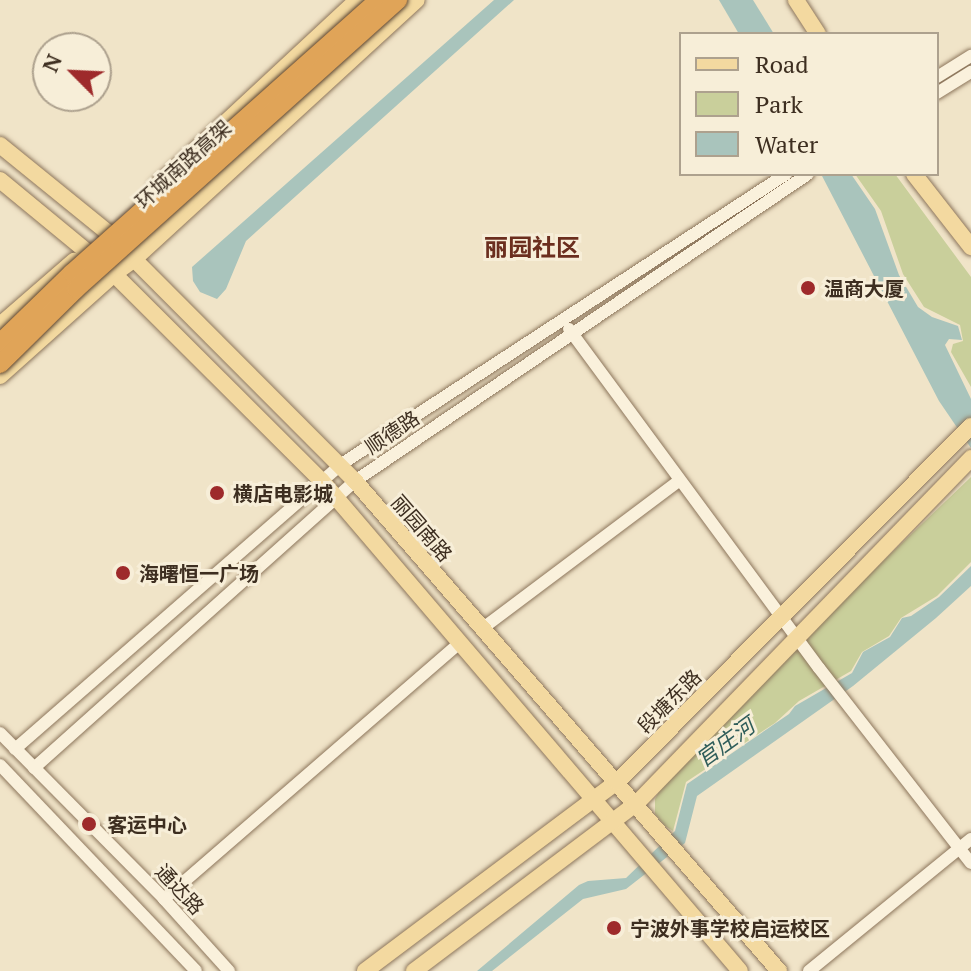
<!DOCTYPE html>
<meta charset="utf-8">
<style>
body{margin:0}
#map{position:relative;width:971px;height:971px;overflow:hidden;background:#f0e4c8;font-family:"PT Serif","Noto Sans SC",serif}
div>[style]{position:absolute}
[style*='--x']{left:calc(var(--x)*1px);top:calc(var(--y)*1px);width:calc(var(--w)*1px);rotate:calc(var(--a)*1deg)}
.green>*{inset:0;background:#c9cf9b}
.water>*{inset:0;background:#a9c4bc}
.roads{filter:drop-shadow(0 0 2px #8d765c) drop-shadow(0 0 2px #8d765c)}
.minor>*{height:12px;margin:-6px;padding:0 6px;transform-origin:6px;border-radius:6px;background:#faf1dc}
.major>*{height:16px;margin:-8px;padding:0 8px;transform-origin:8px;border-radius:8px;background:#f3d9a0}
.bridges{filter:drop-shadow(0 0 2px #5b4430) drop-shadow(0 0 2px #5b4430)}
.highway-bridge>*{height:18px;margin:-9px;padding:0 9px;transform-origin:9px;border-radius:9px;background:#e0a458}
.dots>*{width:22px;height:22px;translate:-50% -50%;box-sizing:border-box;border:4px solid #f7eed8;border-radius:50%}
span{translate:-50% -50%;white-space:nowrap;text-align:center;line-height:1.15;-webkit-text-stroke:6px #f7eed8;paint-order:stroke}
.street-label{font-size:20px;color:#3d2e20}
.poi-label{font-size:20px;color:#3d2e20;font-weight:700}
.left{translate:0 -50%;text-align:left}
.water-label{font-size:22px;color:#2f5d5a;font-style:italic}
.quarter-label{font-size:24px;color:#6b2e1e;font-weight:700}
.legend{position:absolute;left:679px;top:32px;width:260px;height:144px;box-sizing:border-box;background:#f7eed8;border:2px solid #ada18e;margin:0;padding:10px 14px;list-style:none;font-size:24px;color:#3d2e20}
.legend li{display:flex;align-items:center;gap:16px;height:40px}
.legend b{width:40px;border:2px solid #ada18e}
.north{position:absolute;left:32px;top:32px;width:80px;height:80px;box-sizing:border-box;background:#f7eed8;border:2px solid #ada18e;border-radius:50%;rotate:294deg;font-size:22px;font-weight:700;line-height:32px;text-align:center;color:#3d2e20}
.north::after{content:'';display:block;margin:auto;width:28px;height:36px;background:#9e2a2b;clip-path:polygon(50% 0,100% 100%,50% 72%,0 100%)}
</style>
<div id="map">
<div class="green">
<div style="clip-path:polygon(855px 174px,895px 174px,971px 277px,971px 387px,951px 352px,953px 344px,963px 341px,960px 325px,924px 307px,903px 274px,881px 211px)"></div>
<div style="clip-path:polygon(971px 477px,971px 562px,937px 596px,901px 618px,889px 636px,862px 652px,851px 671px,799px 701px,775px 723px,686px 782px,673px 831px,665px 826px,655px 814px,655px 799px,663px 784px,811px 630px)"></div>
</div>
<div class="water">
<div style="clip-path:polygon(494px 0,514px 0,246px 241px,226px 289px,217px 299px,200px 292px,193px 281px,192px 267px)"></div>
<div style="clip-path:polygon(719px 0,753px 0,774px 34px,739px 34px)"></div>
<div style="clip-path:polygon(821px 174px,851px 174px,875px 209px,899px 275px,918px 307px,932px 317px,958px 326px,962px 340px,949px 339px,945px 345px,971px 399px,971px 448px,939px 401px)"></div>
<div style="clip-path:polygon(971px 566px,971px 586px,936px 618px,853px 686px,697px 796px,685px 843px,626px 889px,583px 899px,492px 971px,477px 971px,579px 885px,588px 881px,626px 878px,675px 831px,687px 784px,789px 714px,795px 706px,852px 673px,863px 652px,890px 637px,902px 618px,911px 616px,939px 597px)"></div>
</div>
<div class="roads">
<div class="minor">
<div style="--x:937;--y:77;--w:40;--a:-32"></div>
<div style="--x:937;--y:93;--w:40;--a:-32"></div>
<div style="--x:569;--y:329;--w:421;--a:53.6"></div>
<div style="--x:819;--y:668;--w:247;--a:52.1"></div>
<div style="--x:483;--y:628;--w:246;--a:-36.9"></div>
<div style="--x:0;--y:733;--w:233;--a:45.3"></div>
<div style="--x:164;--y:899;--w:97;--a:47.9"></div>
<div style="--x:15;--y:749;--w:432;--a:-41.1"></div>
<div style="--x:340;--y:465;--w:533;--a:-33.12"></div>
<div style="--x:0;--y:765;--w:284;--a:46.4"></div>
<div style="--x:34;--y:768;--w:431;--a:-41.8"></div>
<div style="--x:355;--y:481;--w:547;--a:-34.13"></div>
<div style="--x:164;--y:899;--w:391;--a:-40.9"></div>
<div style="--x:809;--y:971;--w:209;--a:-39.2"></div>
</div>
<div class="major">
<div style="--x:796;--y:0;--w:40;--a:57.1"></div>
<div style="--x:0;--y:145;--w:138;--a:39.1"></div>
<div style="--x:107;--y:232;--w:351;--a:45.1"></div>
<div style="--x:355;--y:481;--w:648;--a:49.13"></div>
<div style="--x:914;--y:174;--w:93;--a:52"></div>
<div style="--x:0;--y:180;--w:148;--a:39.5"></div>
<div style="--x:114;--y:274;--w:292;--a:44.9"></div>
<div style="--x:321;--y:480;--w:645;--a:49.52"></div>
<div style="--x:156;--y:187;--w:275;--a:-42.9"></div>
<div style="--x:0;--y:325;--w:98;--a:-40.9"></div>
<div style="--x:0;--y:376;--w:153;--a:-41.8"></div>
<div style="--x:114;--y:274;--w:22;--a:-36"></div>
<div style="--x:132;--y:261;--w:386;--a:-42.5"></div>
<div style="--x:365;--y:971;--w:315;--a:-36.9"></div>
<div style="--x:617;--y:782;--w:502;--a:-45.16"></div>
<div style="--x:414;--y:971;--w:278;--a:-37"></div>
<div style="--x:636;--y:804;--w:482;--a:-45.9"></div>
</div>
</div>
<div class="bridges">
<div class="highway-bridge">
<div style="--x:0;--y:343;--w:100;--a:-44.2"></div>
<div style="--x:72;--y:273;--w:410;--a:-41.7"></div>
<div style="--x:0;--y:364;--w:107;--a:-44.6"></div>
<div style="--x:76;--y:289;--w:433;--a:-41.9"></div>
</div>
</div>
<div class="dots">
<div style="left:808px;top:288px;background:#9e2a2b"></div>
<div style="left:217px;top:493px;background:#9e2a2b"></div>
<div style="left:123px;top:573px;background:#9e2a2b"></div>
<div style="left:89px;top:824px;background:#9e2a2b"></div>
<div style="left:614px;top:928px;background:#9e2a2b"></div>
</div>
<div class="street-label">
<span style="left:183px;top:164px;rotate:-42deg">环城南路高架</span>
<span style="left:392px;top:432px;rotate:-34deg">顺德路</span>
<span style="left:422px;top:528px;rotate:49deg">丽园南路</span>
<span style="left:669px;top:701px;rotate:-45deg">段塘东路</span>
<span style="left:180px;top:889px;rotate:47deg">通达路</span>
</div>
<div class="poi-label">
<span class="left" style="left:824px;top:288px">温商大厦</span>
<span class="left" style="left:233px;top:493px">横店电影城</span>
<span class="left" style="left:139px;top:573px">海曙恒一广场</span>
<span class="left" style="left:107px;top:824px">客运中心</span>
<span class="left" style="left:630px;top:928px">宁波外事学校启运校区</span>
</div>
<div class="water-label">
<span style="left:725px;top:742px;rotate:-36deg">官庄河</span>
</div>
<div class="quarter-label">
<span style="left:532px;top:248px">丽园社区</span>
</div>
<ul class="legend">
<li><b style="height:10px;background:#f3d9a0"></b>Road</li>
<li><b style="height:22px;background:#c9cf9b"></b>Park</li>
<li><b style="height:22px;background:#a9c4bc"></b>Water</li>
</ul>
<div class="north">N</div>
</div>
